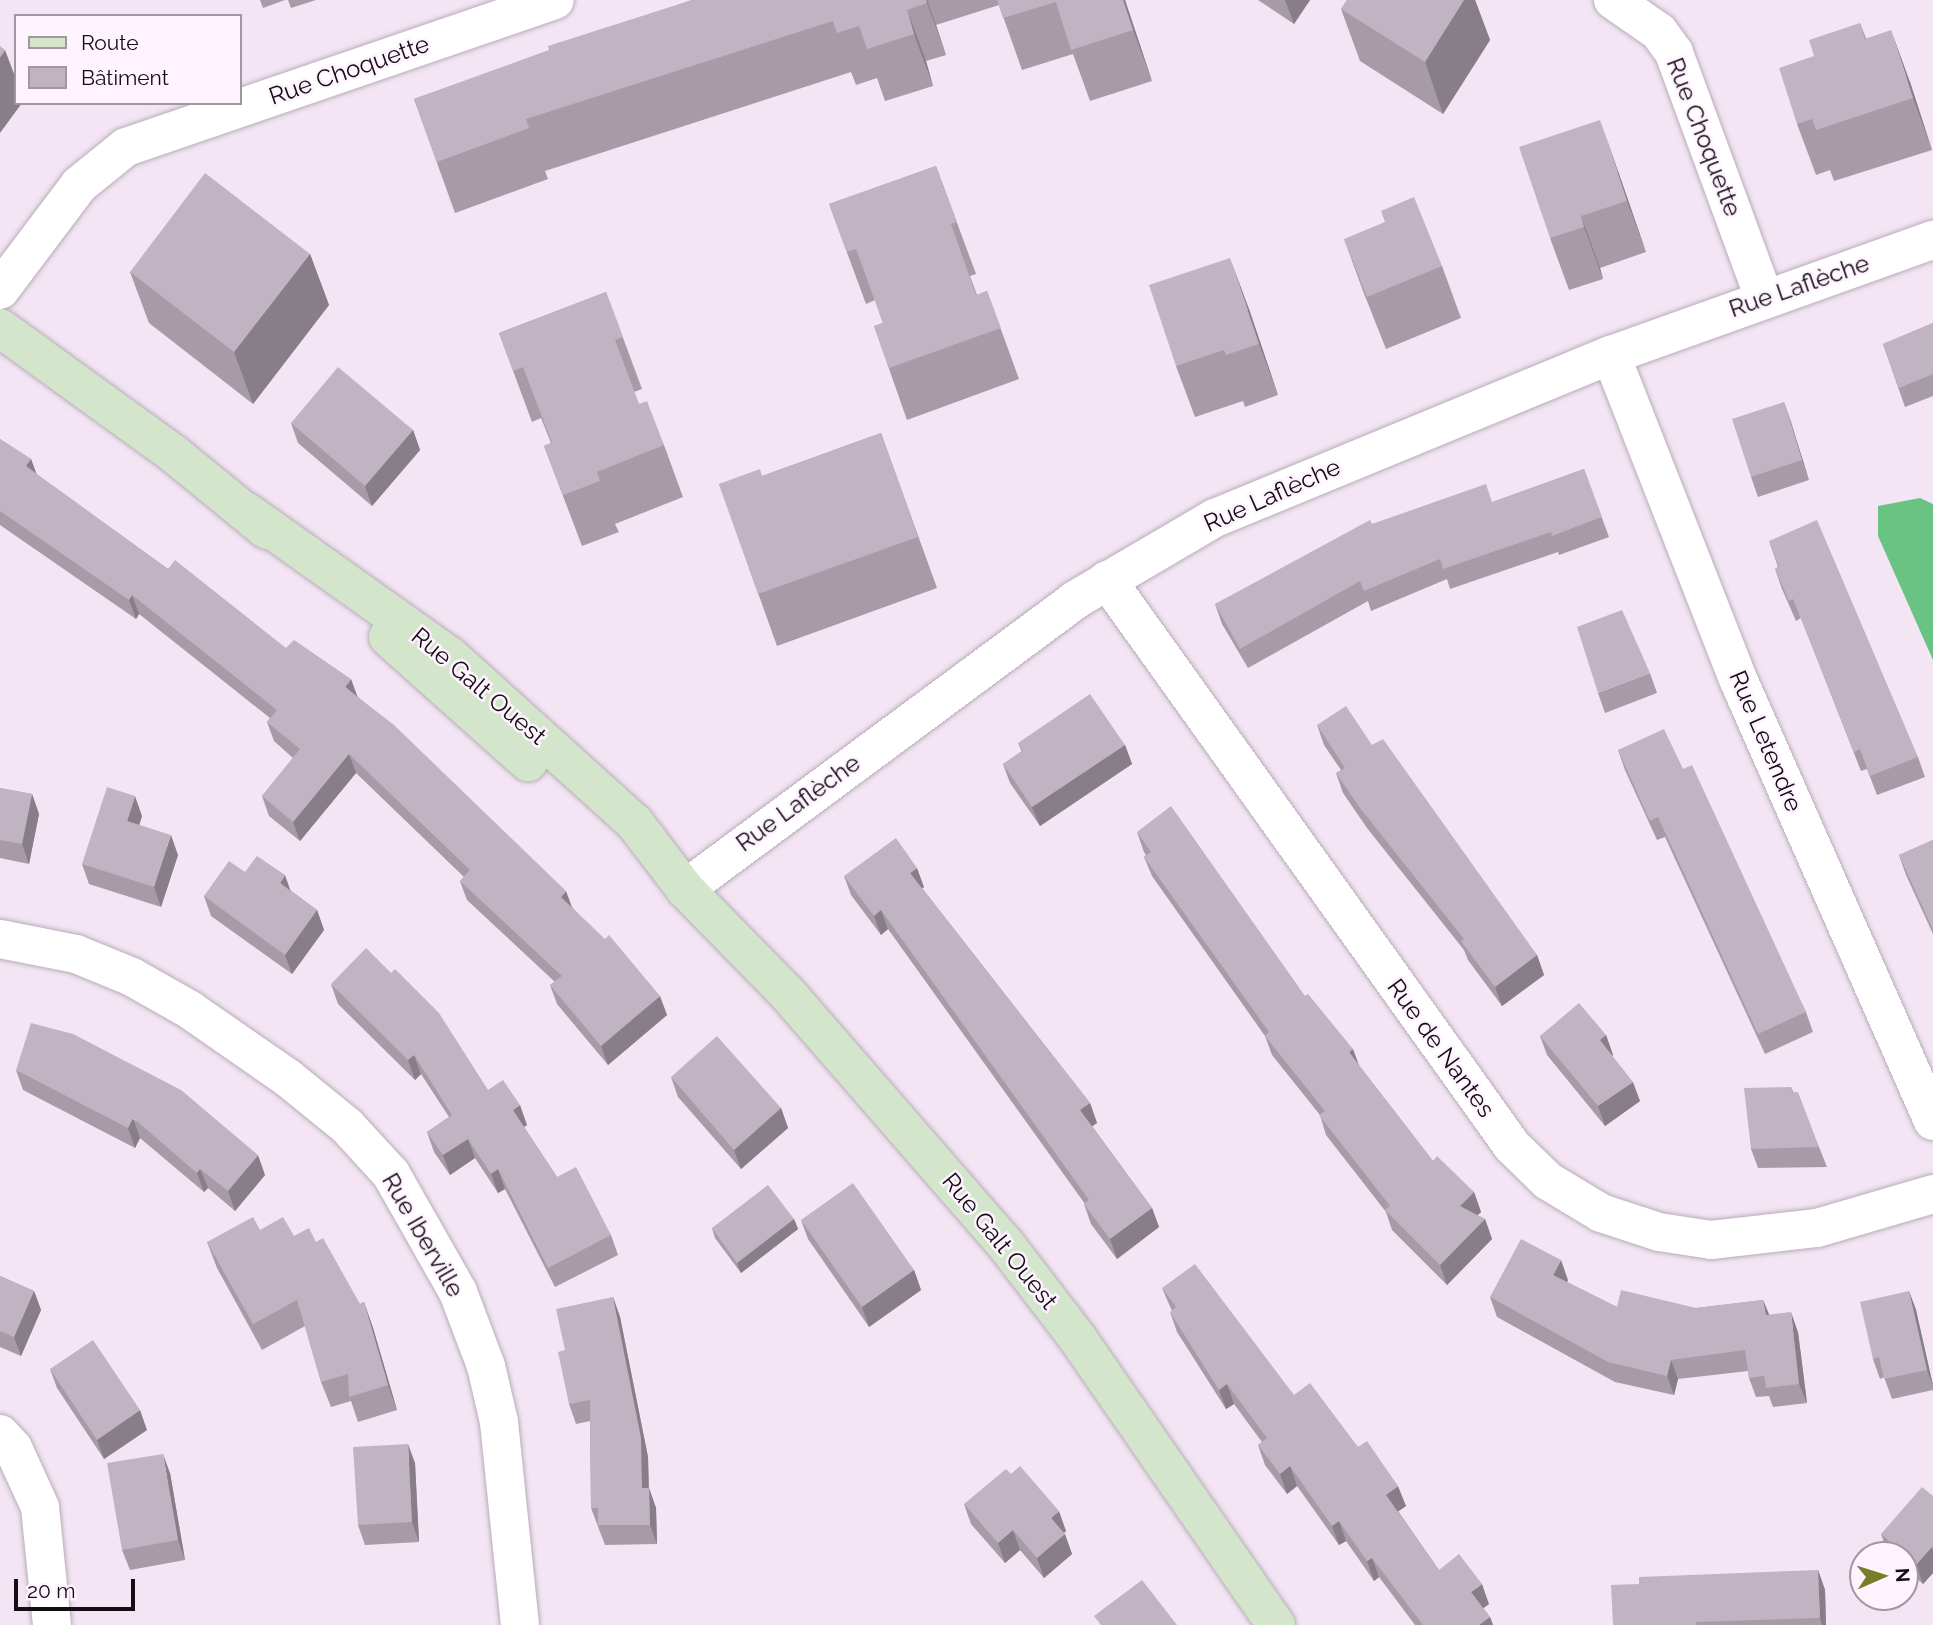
<!DOCTYPE html>
<meta charset="utf-8">
<style>
body{margin:0}
#map{position:relative;width:1933px;height:1625px;overflow:hidden;background:#f3e5f3;font-family:Raleway,sans-serif}
div>[style]{position:absolute}
[style*='--x']{left:calc(var(--x)*1px);top:calc(var(--y)*1px);width:calc(var(--w)*1px);rotate:calc(var(--a)*1deg)}
.forest>*{inset:0;background:#69c382}
.roads{filter:drop-shadow(0 0 2px #b9acba) drop-shadow(0 0 2px #b9acba)}
.street>*{height:38px;margin:-19px;padding:0 19px;transform-origin:19px;border-radius:19px;background:#fff}
.secondary>*{height:38px;margin:-19px;padding:0 19px;transform-origin:19px;border-radius:19px;background:#d3e5ca}
.wall>*{inset:0;background:#a69ba7}
.shaded-wall>*{inset:0;background:#877e88}
.building>*{inset:0;background:#c1b4c2}
span{translate:-50% -50%;white-space:nowrap;text-align:center;line-height:1.15;-webkit-text-stroke:5px #fef3ff;paint-order:stroke}
.street-label{font-size:24px;color:#130e13}
.legend{position:absolute;left:14px;top:14px;width:228px;height:91px;box-sizing:border-box;background:#fef3ff;border:2px solid #a097a1;margin:0;padding:9px 12px;list-style:none;font-size:21px;color:#130e13}
.legend li{display:flex;align-items:center;gap:14px;height:35px}
.legend b{width:35px;border:2px solid #a097a1}
.north{position:absolute;left:1849px;top:1541px;width:70px;height:70px;box-sizing:border-box;background:#fef3ff;border:2px solid #a097a1;border-radius:50%;rotate:87deg;font-size:19px;font-weight:700;line-height:28px;text-align:center;color:#130e13}
.north::after{content:'';display:block;margin:auto;width:24px;height:32px;background:#767e2a;clip-path:polygon(50% 0,100% 100%,50% 72%,0 100%)}
.scale{position:absolute;left:14px;top:1579px;width:121px;height:32px;box-sizing:border-box;border:4px solid #130e13;border-top:0;padding-left:9px;font-size:21px;line-height:24px;white-space:nowrap;color:#130e13;-webkit-text-stroke:5px #fef3ff;paint-order:stroke}
</style>
<div id="map">
<div class="forest">
<div style="clip-path:polygon(1920px 498px,1933px 504px,1933px 660px,1878px 536px,1878px 506px)"></div>
</div>
<div class="roads">
<div class="street">
<div style="--x:1613;--y:0;--w:56;--a:34.8"></div>
<div style="--x:1659;--y:32;--w:26;--a:54"></div>
<div style="--x:1674;--y:53;--w:260;--a:69.8"></div>
<div style="--x:0;--y:290;--w:131;--a:-53"></div>
<div style="--x:79;--y:185;--w:60;--a:-39"></div>
<div style="--x:126;--y:147;--w:453;--a:-18.9"></div>
<div style="--x:1611;--y:355;--w:348;--a:68.6"></div>
<div style="--x:1738;--y:679;--w:483;--a:66.2"></div>
<div style="--x:1107;--y:580;--w:696;--a:54.41"></div>
<div style="--x:1512;--y:1146;--w:50;--a:44.2"></div>
<div style="--x:1548;--y:1181;--w:62;--a:31.1"></div>
<div style="--x:1601;--y:1213;--w:61;--a:18.1"></div>
<div style="--x:1659;--y:1232;--w:53;--a:8.7"></div>
<div style="--x:1711;--y:1240;--w:107;--a:-6.5"></div>
<div style="--x:1817;--y:1228;--w:121;--a:-16.3"></div>
<div style="--x:685;--y:889;--w:485;--a:-36.5"></div>
<div style="--x:1075;--y:600;--w:162;--a:-30.4"></div>
<div style="--x:1215;--y:518;--w:428;--a:-22.4"></div>
<div style="--x:1611;--y:355;--w:342;--a:-19.7"></div>
<div style="--x:0;--y:939;--w:77;--a:11.2"></div>
<div style="--x:76;--y:954;--w:61;--a:22.3"></div>
<div style="--x:132;--y:977;--w:67;--a:29.6"></div>
<div style="--x:190;--y:1010;--w:119;--a:34.8"></div>
<div style="--x:288;--y:1078;--w:76;--a:39.1"></div>
<div style="--x:347;--y:1126;--w:65;--a:47.5"></div>
<div style="--x:391;--y:1174;--w:136;--a:60.4"></div>
<div style="--x:458;--y:1292;--w:79;--a:69.3"></div>
<div style="--x:486;--y:1366;--w:57;--a:76.9"></div>
<div style="--x:499;--y:1422;--w:204;--a:84.1"></div>
<div style="--x:0;--y:1434;--w:19;--a:47"></div>
<div style="--x:13;--y:1448;--w:65;--a:65.4"></div>
<div style="--x:40;--y:1507;--w:119;--a:84.2"></div>
</div>
<div class="secondary">
<div style="--x:0;--y:328;--w:215;--a:35.9"></div>
<div style="--x:174;--y:454;--w:120;--a:39.3"></div>
<div style="--x:247;--y:512;--w:249;--a:35.4"></div>
<div style="--x:450;--y:656;--w:248;--a:42.1"></div>
<div style="--x:634;--y:822;--w:84;--a:52.7"></div>
<div style="--x:685;--y:889;--w:146;--a:45.6"></div>
<div style="--x:787;--y:993;--w:334;--a:49"></div>
<div style="--x:1006;--y:1245;--w:118;--a:52.5"></div>
<div style="--x:1078;--y:1339;--w:348;--a:55.3"></div>
<div style="--x:388;--y:637;--w:188;--a:41.8"></div>
</div>
</div>
<div class="wall">
<div style="clip-path:polygon(260px 0,285px 0,263px 8px)"></div>
<div style="clip-path:polygon(288px 0,316px 0,291px 8px)"></div>
<div style="clip-path:polygon(692px 0,1125px 0,1152px 81px,1090px 101px,1073px 54px,1022px 70px,999px 5px,936px 25px,946px 55px,926px 61px,933px 86px,885px 101px,877px 78px,856px 85px,851px 72px,545px 171px,548px 179px,455px 213px,414px 99px)"></div>
<div style="clip-path:polygon(1258px 0,1310px 0,1294px 24px)"></div>
<div style="clip-path:polygon(1347px 0,1475px 0,1490px 40px,1443px 114px,1360px 61px,1341px 9px)"></div>
<div style="clip-path:polygon(1860px 23px,1866px 38px,1910px 82px,1932px 150px,1834px 181px,1830px 170px,1816px 175px,1797px 124px,1814px 56px)"></div>
<div style="clip-path:polygon(936px 166px,976px 274px,970px 276px,977px 295px,987px 291px,1019px 379px,907px 420px,874px 326px,883px 323px,875px 300px,866px 304px,829px 204px)"></div>
<div style="clip-path:polygon(1618px 171px,1646px 252px,1600px 268px,1603px 279px,1569px 290px,1550px 238px)"></div>
<div style="clip-path:polygon(1344px 239px,1442px 266px,1461px 318px,1386px 349px,1363px 291px)"></div>
<div style="clip-path:polygon(310px 254px,329px 305px,253px 404px,149px 323px,130px 272px)"></div>
<div style="clip-path:polygon(606px 292px,642px 389px,634px 392px,639px 404px,664px 445px,683px 497px,615px 524px,619px 532px,582px 546px,544px 446px,551px 443px,541px 418px,532px 422px,499px 333px)"></div>
<div style="clip-path:polygon(1249px 309px,1278px 395px,1245px 407px,1243px 401px,1195px 417px,1176px 366px)"></div>
<div style="clip-path:polygon(1933px 323px,1933px 396px,1905px 407px,1883px 344px)"></div>
<div style="clip-path:polygon(1784px 402px,1809px 480px,1758px 497px,1751px 477px)"></div>
<div style="clip-path:polygon(291px 423px,413px 430px,420px 450px,372px 506px,298px 443px)"></div>
<div style="clip-path:polygon(881px 433px,937px 588px,777px 646px,719px 484px,762px 476px)"></div>
<div style="clip-path:polygon(0 439px,31px 459px,36px 474px,168px 569px,357px 696px,572px 907px,667px 1015px,608px 1065px,557px 1004px,550px 985px,555px 982px,467px 900px,460px 881px,464px 877px,356px 773px,300px 841px,269px 816px,262px 796px,293px 758px,274px 741px,267px 722px,270px 718px,139px 614px,136px 619px,0 525px)"></div>
<div style="clip-path:polygon(1584px 469px,1609px 537px,1559px 555px,1558px 552px,1450px 589px,1447px 579px,1371px 611px,1368px 601px,1248px 668px,1222px 624px,1215px 604px,1372px 524px,1493px 502px)"></div>
<div style="clip-path:polygon(1769px 541px,1918px 757px,1925px 777px,1877px 795px,1867px 769px,1861px 771px,1801px 618px,1796px 621px,1782px 589px,1775px 569px,1778px 567px)"></div>
<div style="clip-path:polygon(1650px 673px,1657px 693px,1605px 713px,1598px 693px)"></div>
<div style="clip-path:polygon(1317px 725px,1372px 745px,1537px 955px,1544px 975px,1502px 1006px,1468px 960px,1464px 950px,1367px 828px,1343px 793px,1336px 773px,1341px 770px,1324px 745px)"></div>
<div style="clip-path:polygon(1018px 743px,1125px 745px,1132px 764px,1040px 826px,1010px 783px,1003px 764px,1022px 752px)"></div>
<div style="clip-path:polygon(1618px 750px,1683px 769px,1806px 1012px,1813px 1032px,1765px 1054px,1665px 837px,1657px 840px,1625px 770px)"></div>
<div style="clip-path:polygon(0 788px,32px 794px,39px 814px,29px 864px,0 858px)"></div>
<div style="clip-path:polygon(142px 816px,139px 825px,178px 855px,161px 907px,89px 884px,82px 864px)"></div>
<div style="clip-path:polygon(1137px 832px,1305px 996px,1433px 1161px,1474px 1192px,1481px 1212px,1477px 1215px,1485px 1219px,1492px 1239px,1447px 1285px,1392px 1230px,1386px 1212px,1326px 1135px,1320px 1115px,1272px 1055px,1265px 1036px,1152px 876px,1144px 857px,1146px 855px,1144px 852px)"></div>
<div style="clip-path:polygon(1933px 840px,1933px 934px,1906px 875px,1899px 855px)"></div>
<div style="clip-path:polygon(245px 872px,290px 890px,317px 910px,324px 930px,292px 974px,211px 916px,204px 896px)"></div>
<div style="clip-path:polygon(844px 876px,924px 887px,922px 888px,1090px 1103px,1097px 1123px,1092px 1126px,1152px 1208px,1159px 1227px,1117px 1259px,1091px 1224px,1084px 1204px,1085px 1204px,888px 929px,881px 935px,851px 895px)"></div>
<div style="clip-path:polygon(331px 984px,488px 1090px,527px 1125px,524px 1127px,557px 1177px,611px 1235px,618px 1255px,555px 1287px,505px 1189px,498px 1193px,475px 1158px,450px 1175px,434px 1152px,427px 1132px,449px 1117px,421px 1074px,415px 1080px,338px 1004px)"></div>
<div style="clip-path:polygon(1606px 1035px,1613px 1055px,1612px 1056px,1640px 1101px,1605px 1126px,1547px 1055px,1540px 1036px)"></div>
<div style="clip-path:polygon(16px 1070px,265px 1175px,235px 1211px,208px 1188px,204px 1192px,140px 1138px,135px 1148px,23px 1090px)"></div>
<div style="clip-path:polygon(671px 1077px,781px 1108px,788px 1128px,741px 1169px,678px 1097px)"></div>
<div style="clip-path:polygon(1791px 1087px,1819px 1147px,1827px 1167px,1758px 1168px,1751px 1149px)"></div>
<div style="clip-path:polygon(794px 1219px,798px 1229px,741px 1273px,715px 1238px,712px 1228px)"></div>
<div style="clip-path:polygon(801px 1220px,914px 1270px,921px 1290px,869px 1327px,808px 1239px)"></div>
<div style="clip-path:polygon(260px 1230px,294px 1236px,316px 1242px,360px 1304px,364px 1302px,373px 1328px,397px 1410px,358px 1422px,351px 1401px,331px 1407px,321px 1382px,305px 1326px,262px 1350px,217px 1268px,207px 1242px)"></div>
<div style="clip-path:polygon(0 1276px,34px 1291px,41px 1310px,21px 1356px,0 1347px)"></div>
<div style="clip-path:polygon(1568px 1280px,1567px 1282px,1617px 1307px,1696px 1308px,1763px 1300px,1769px 1315px,1798px 1332px,1807px 1403px,1773px 1407px,1769px 1396px,1756px 1397px,1749px 1378px,1748px 1371px,1678px 1379px,1674px 1395px,1615px 1382px,1497px 1317px,1490px 1297px)"></div>
<div style="clip-path:polygon(1162px 1288px,1358px 1447px,1406px 1506px,1398px 1511px,1439px 1570px,1489px 1604px,1483px 1608px,1490px 1617px,1493px 1625px,1415px 1625px,1379px 1577px,1374px 1581px,1346px 1541px,1339px 1545px,1297px 1486px,1287px 1494px,1265px 1465px,1258px 1445px,1262px 1442px,1234px 1404px,1226px 1409px,1177px 1332px,1170px 1312px,1172px 1311px)"></div>
<div style="clip-path:polygon(1909px 1291px,1916px 1310px,1933px 1385px,1933px 1390px,1892px 1399px,1884px 1377px,1880px 1379px,1873px 1359px)"></div>
<div style="clip-path:polygon(613px 1297px,620px 1317px,648px 1457px,649px 1488px,656px 1508px,657px 1544px,605px 1545px,591px 1508px,590px 1421px,576px 1424px,569px 1404px,565px 1350px)"></div>
<div style="clip-path:polygon(50px 1369px,147px 1430px,104px 1459px,57px 1388px)"></div>
<div style="clip-path:polygon(415px 1463px,419px 1542px,365px 1545px,358px 1525px)"></div>
<div style="clip-path:polygon(170px 1473px,185px 1560px,130px 1570px,122px 1550px)"></div>
<div style="clip-path:polygon(1933px 1496px,1933px 1573px,1923px 1584px,1905px 1568px,1905px 1555px,1890px 1555px,1888px 1553px,1881px 1534px)"></div>
<div style="clip-path:polygon(964px 1504px,1066px 1531px,1064px 1533px,1072px 1554px,1044px 1578px,1020px 1550px,1005px 1563px,971px 1524px)"></div>
<div style="clip-path:polygon(1818px 1570px,1825px 1590px,1826px 1625px,1613px 1625px)"></div>
</div>
<div class="shaded-wall">
<div style="clip-path:polygon(926px 0,927px 0,936px 25px,946px 55px)"></div>
<div style="clip-path:polygon(1123px 0,1125px 0,1152px 81px,1133px 30px)"></div>
<div style="clip-path:polygon(1285px 0,1310px 0,1294px 24px)"></div>
<div style="clip-path:polygon(1464px 0,1475px 0,1490px 40px,1443px 114px,1425px 62px)"></div>
<div style="clip-path:polygon(907px 10px,926px 61px,933px 86px,914px 34px)"></div>
<div style="clip-path:polygon(1891px 30px,1910px 82px,1932px 150px,1913px 98px)"></div>
<div style="clip-path:polygon(5px 50px,16px 79px,16px 103px,22px 103px,0 133px,0 57px)"></div>
<div style="clip-path:polygon(1600px 120px,1618px 171px,1646px 252px,1627px 201px)"></div>
<div style="clip-path:polygon(1581px 216px,1600px 268px,1603px 279px,1584px 227px)"></div>
<div style="clip-path:polygon(310px 254px,329px 305px,253px 404px,234px 352px)"></div>
<div style="clip-path:polygon(1230px 258px,1249px 309px,1278px 395px,1259px 344px)"></div>
<div style="clip-path:polygon(1784px 402px,1791px 422px,1809px 480px,1802px 460px)"></div>
<div style="clip-path:polygon(413px 430px,420px 450px,372px 506px,365px 486px)"></div>
<div style="clip-path:polygon(31px 459px,38px 478px,26px 466px)"></div>
<div style="clip-path:polygon(132px 595px,139px 614px,136px 619px,129px 600px)"></div>
<div style="clip-path:polygon(351px 679px,358px 698px,345px 687px)"></div>
<div style="clip-path:polygon(1125px 745px,1132px 764px,1040px 826px,1032px 807px)"></div>
<div style="clip-path:polygon(349px 754px,356px 773px,300px 841px,293px 822px)"></div>
<div style="clip-path:polygon(32px 794px,39px 814px,29px 864px,22px 844px)"></div>
<div style="clip-path:polygon(135px 796px,142px 816px,134px 841px,127px 821px)"></div>
<div style="clip-path:polygon(171px 835px,178px 855px,161px 907px,154px 887px)"></div>
<div style="clip-path:polygon(917px 868px,924px 887px,917px 892px,910px 873px)"></div>
<div style="clip-path:polygon(285px 875px,292px 895px,280px 883px)"></div>
<div style="clip-path:polygon(566px 891px,573px 910px,561px 897px)"></div>
<div style="clip-path:polygon(317px 910px,324px 930px,292px 974px,285px 955px)"></div>
<div style="clip-path:polygon(881px 910px,888px 929px,881px 935px,874px 916px)"></div>
<div style="clip-path:polygon(1537px 955px,1544px 975px,1502px 1006px,1495px 987px)"></div>
<div style="clip-path:polygon(660px 996px,667px 1015px,608px 1065px,601px 1046px)"></div>
<div style="clip-path:polygon(1606px 1035px,1613px 1055px,1607px 1060px,1600px 1040px)"></div>
<div style="clip-path:polygon(1353px 1049px,1360px 1068px,1349px 1052px)"></div>
<div style="clip-path:polygon(414px 1055px,421px 1074px,415px 1080px,408px 1060px)"></div>
<div style="clip-path:polygon(1633px 1082px,1640px 1101px,1605px 1126px,1598px 1106px)"></div>
<div style="clip-path:polygon(1090px 1103px,1097px 1123px,1087px 1130px,1080px 1110px)"></div>
<div style="clip-path:polygon(520px 1105px,527px 1125px,520px 1129px,513px 1110px)"></div>
<div style="clip-path:polygon(781px 1108px,788px 1128px,741px 1169px,734px 1150px)"></div>
<div style="clip-path:polygon(133px 1118px,140px 1138px,135px 1148px,128px 1128px)"></div>
<div style="clip-path:polygon(468px 1139px,475px 1158px,450px 1175px,443px 1155px)"></div>
<div style="clip-path:polygon(258px 1155px,265px 1175px,235px 1211px,228px 1191px)"></div>
<div style="clip-path:polygon(200px 1169px,208px 1188px,204px 1192px,197px 1173px)"></div>
<div style="clip-path:polygon(498px 1169px,505px 1189px,498px 1193px,491px 1174px)"></div>
<div style="clip-path:polygon(1474px 1192px,1481px 1212px,1467px 1225px,1460px 1206px)"></div>
<div style="clip-path:polygon(1152px 1208px,1159px 1227px,1117px 1259px,1110px 1239px)"></div>
<div style="clip-path:polygon(794px 1219px,798px 1229px,741px 1273px,737px 1263px)"></div>
<div style="clip-path:polygon(1485px 1219px,1492px 1239px,1447px 1285px,1440px 1265px)"></div>
<div style="clip-path:polygon(1561px 1260px,1568px 1280px,1560px 1294px,1553px 1275px)"></div>
<div style="clip-path:polygon(914px 1270px,921px 1290px,869px 1327px,862px 1307px)"></div>
<div style="clip-path:polygon(34px 1291px,41px 1310px,21px 1356px,14px 1337px)"></div>
<div style="clip-path:polygon(1909px 1291px,1916px 1310px,1933px 1386px,1927px 1370px)"></div>
<div style="clip-path:polygon(613px 1297px,620px 1317px,648px 1457px,649px 1508px,642px 1488px)"></div>
<div style="clip-path:polygon(1763px 1300px,1771px 1319px,1766px 1315px)"></div>
<div style="clip-path:polygon(364px 1302px,373px 1328px,397px 1410px,388px 1385px)"></div>
<div style="clip-path:polygon(1791px 1312px,1798px 1332px,1807px 1403px,1799px 1384px)"></div>
<div style="clip-path:polygon(1671px 1360px,1678px 1379px,1674px 1395px,1667px 1376px)"></div>
<div style="clip-path:polygon(1227px 1384px,1234px 1404px,1226px 1409px,1219px 1390px)"></div>
<div style="clip-path:polygon(140px 1410px,147px 1430px,104px 1459px,97px 1440px)"></div>
<div style="clip-path:polygon(408px 1444px,415px 1463px,419px 1542px,412px 1522px)"></div>
<div style="clip-path:polygon(163px 1454px,170px 1473px,185px 1560px,178px 1540px)"></div>
<div style="clip-path:polygon(1290px 1466px,1297px 1486px,1287px 1494px,1280px 1474px)"></div>
<div style="clip-path:polygon(1398px 1486px,1406px 1506px,1393px 1515px,1386px 1495px)"></div>
<div style="clip-path:polygon(649px 1488px,656px 1508px,657px 1544px,650px 1525px)"></div>
<div style="clip-path:polygon(1059px 1511px,1066px 1531px,1058px 1538px,1051px 1518px)"></div>
<div style="clip-path:polygon(1339px 1521px,1346px 1541px,1339px 1545px,1332px 1526px)"></div>
<div style="clip-path:polygon(1013px 1530px,1020px 1550px,1005px 1563px,998px 1543px)"></div>
<div style="clip-path:polygon(1065px 1534px,1072px 1554px,1044px 1578px,1037px 1558px)"></div>
<div style="clip-path:polygon(1932px 1547px,1933px 1551px,1933px 1573px,1923px 1584px,1916px 1565px)"></div>
<div style="clip-path:polygon(1372px 1558px,1379px 1577px,1374px 1581px,1367px 1561px)"></div>
<div style="clip-path:polygon(1818px 1570px,1825px 1590px,1826px 1625px,1822px 1625px,1820px 1618px)"></div>
<div style="clip-path:polygon(1482px 1584px,1489px 1604px,1478px 1612px,1471px 1592px)"></div>
<div style="clip-path:polygon(1490px 1617px,1493px 1625px,1479px 1625px)"></div>
</div>
<div class="building">
<div style="clip-path:polygon(692px 0,926px 0,927px 3px,907px 10px,914px 34px,867px 49px,859px 26px,837px 33px,833px 21px,526px 119px,529px 128px,437px 162px,414px 99px,549px 50px,548px 46px)"></div>
<div style="clip-path:polygon(997px 0,1123px 0,1133px 30px,1071px 50px,1056px 2px,1003px 18px)"></div>
<div style="clip-path:polygon(1347px 0,1464px 0,1425px 62px,1341px 9px)"></div>
<div style="clip-path:polygon(1860px 23px,1865px 39px,1891px 30px,1913px 98px,1816px 130px,1812px 119px,1797px 124px,1779px 68px,1814px 56px,1809px 40px)"></div>
<div style="clip-path:polygon(0 46px,5px 50px,0 57px)"></div>
<div style="clip-path:polygon(1600px 120px,1627px 201px,1581px 216px,1584px 227px,1550px 238px,1519px 147px)"></div>
<div style="clip-path:polygon(936px 166px,957px 222px,951px 224px,976px 295px,987px 291px,1001px 328px,889px 368px,874px 326px,883px 323px,856px 249px,847px 252px,829px 204px)"></div>
<div style="clip-path:polygon(205px 173px,310px 254px,234px 352px,130px 272px)"></div>
<div style="clip-path:polygon(1414px 197px,1442px 266px,1367px 297px,1344px 239px,1385px 222px,1381px 211px)"></div>
<div style="clip-path:polygon(1230px 258px,1259px 344px,1226px 355px,1224px 350px,1176px 366px,1149px 285px)"></div>
<div style="clip-path:polygon(606px 292px,623px 337px,615px 340px,639px 404px,647px 401px,664px 445px,597px 472px,600px 481px,563px 495px,544px 446px,552px 443px,523px 367px,513px 371px,499px 333px)"></div>
<div style="clip-path:polygon(1933px 323px,1933px 374px,1899px 388px,1883px 344px)"></div>
<div style="clip-path:polygon(338px 367px,413px 430px,365px 486px,291px 423px)"></div>
<div style="clip-path:polygon(1784px 402px,1802px 460px,1751px 477px,1732px 419px)"></div>
<div style="clip-path:polygon(881px 433px,918px 537px,758px 594px,719px 484px,760px 469px,762px 476px)"></div>
<div style="clip-path:polygon(0 439px,31px 459px,26px 466px,168px 569px,175px 560px,286px 648px,294px 640px,351px 679px,345px 687px,394px 725px,566px 891px,561px 897px,605px 939px,609px 935px,660px 996px,601px 1046px,550px 985px,562px 976px,460px 881px,470px 870px,349px 754px,293px 822px,262px 796px,300px 749px,267px 722px,277px 710px,132px 595px,129px 600px,0 511px)"></div>
<div style="clip-path:polygon(1584px 469px,1602px 517px,1552px 536px,1551px 532px,1443px 569px,1440px 559px,1364px 591px,1360px 581px,1240px 649px,1215px 604px,1370px 520px,1372px 524px,1486px 484px,1492px 502px)"></div>
<div style="clip-path:polygon(1817px 520px,1918px 757px,1870px 776px,1860px 749px,1854px 752px,1793px 599px,1789px 601px,1775px 569px,1779px 567px,1769px 541px)"></div>
<div style="clip-path:polygon(1622px 610px,1650px 673px,1598px 693px,1577px 627px)"></div>
<div style="clip-path:polygon(1090px 694px,1125px 745px,1032px 807px,1003px 764px,1023px 750px,1018px 743px)"></div>
<div style="clip-path:polygon(1346px 706px,1372px 745px,1383px 739px,1537px 955px,1495px 987px,1461px 941px,1464px 939px,1360px 808px,1336px 773px,1345px 768px,1317px 725px)"></div>
<div style="clip-path:polygon(1664px 729px,1683px 769px,1692px 765px,1806px 1012px,1758px 1034px,1658px 817px,1650px 821px,1618px 750px)"></div>
<div style="clip-path:polygon(107px 787px,135px 796px,127px 821px,171px 835px,154px 887px,82px 864px)"></div>
<div style="clip-path:polygon(0 788px,32px 794px,22px 844px,0 840px)"></div>
<div style="clip-path:polygon(1171px 806px,1305px 996px,1308px 994px,1353px 1049px,1349px 1052px,1433px 1161px,1437px 1156px,1474px 1192px,1460px 1206px,1485px 1219px,1440px 1265px,1385px 1210px,1390px 1206px,1319px 1115px,1325px 1111px,1265px 1036px,1269px 1032px,1144px 857px,1151px 852px,1137px 832px)"></div>
<div style="clip-path:polygon(896px 838px,917px 868px,910px 873px,1090px 1103px,1080px 1110px,1152px 1208px,1110px 1239px,1084px 1204px,1089px 1200px,881px 910px,874px 916px,844px 876px)"></div>
<div style="clip-path:polygon(1933px 840px,1933px 930px,1899px 855px)"></div>
<div style="clip-path:polygon(257px 856px,285px 875px,280px 883px,317px 910px,285px 955px,204px 896px,229px 861px,245px 872px)"></div>
<div style="clip-path:polygon(366px 948px,391px 973px,395px 969px,439px 1013px,488px 1090px,503px 1080px,520px 1105px,513px 1110px,557px 1177px,576px 1167px,611px 1235px,548px 1268px,498px 1169px,491px 1174px,468px 1139px,443px 1155px,427px 1132px,452px 1115px,414px 1055px,408px 1060px,331px 984px)"></div>
<div style="clip-path:polygon(1579px 1003px,1606px 1035px,1600px 1040px,1633px 1082px,1598px 1106px,1540px 1036px)"></div>
<div style="clip-path:polygon(31px 1023px,73px 1034px,181px 1090px,258px 1155px,228px 1191px,200px 1169px,197px 1173px,133px 1118px,128px 1128px,16px 1070px)"></div>
<div style="clip-path:polygon(717px 1036px,781px 1108px,734px 1150px,671px 1077px)"></div>
<div style="clip-path:polygon(1791px 1087px,1792px 1092px,1798px 1092px,1819px 1147px,1751px 1149px,1744px 1088px)"></div>
<div style="clip-path:polygon(853px 1183px,914px 1270px,862px 1307px,801px 1220px)"></div>
<div style="clip-path:polygon(768px 1185px,794px 1219px,737px 1263px,712px 1228px)"></div>
<div style="clip-path:polygon(253px 1217px,260px 1230px,283px 1217px,294px 1236px,309px 1228px,316px 1242px,323px 1238px,360px 1304px,364px 1302px,388px 1385px,349px 1397px,348px 1374px,321px 1382px,297px 1300px,253px 1324px,207px 1242px)"></div>
<div style="clip-path:polygon(1521px 1239px,1561px 1260px,1553px 1275px,1617px 1307px,1621px 1290px,1696px 1308px,1763px 1300px,1766px 1315px,1791px 1312px,1799px 1384px,1766px 1388px,1764px 1376px,1749px 1378px,1745px 1350px,1671px 1360px,1667px 1376px,1608px 1362px,1490px 1297px)"></div>
<div style="clip-path:polygon(1195px 1264px,1294px 1395px,1310px 1383px,1358px 1447px,1367px 1441px,1398px 1486px,1386px 1495px,1439px 1570px,1459px 1554px,1482px 1584px,1471px 1592px,1490px 1617px,1479px 1625px,1423px 1625px,1372px 1558px,1367px 1561px,1339px 1521px,1332px 1526px,1290px 1466px,1280px 1474px,1258px 1445px,1267px 1438px,1227px 1384px,1219px 1390px,1170px 1312px,1176px 1307px,1162px 1288px)"></div>
<div style="clip-path:polygon(0 1276px,34px 1291px,14px 1337px,0 1331px)"></div>
<div style="clip-path:polygon(1909px 1291px,1927px 1370px,1884px 1379px,1879px 1357px,1873px 1359px,1860px 1302px)"></div>
<div style="clip-path:polygon(613px 1297px,641px 1438px,642px 1488px,649px 1488px,650px 1525px,598px 1525px,598px 1508px,591px 1508px,590px 1400px,569px 1404px,558px 1352px,565px 1350px,556px 1309px)"></div>
<div style="clip-path:polygon(93px 1340px,140px 1410px,97px 1440px,50px 1369px)"></div>
<div style="clip-path:polygon(408px 1444px,412px 1522px,358px 1525px,353px 1447px)"></div>
<div style="clip-path:polygon(163px 1454px,178px 1540px,122px 1550px,107px 1463px)"></div>
<div style="clip-path:polygon(1020px 1466px,1059px 1511px,1051px 1518px,1065px 1534px,1037px 1558px,1013px 1530px,998px 1543px,964px 1504px,1006px 1469px,1011px 1474px)"></div>
<div style="clip-path:polygon(1922px 1487px,1933px 1496px,1933px 1548px,1932px 1547px,1916px 1565px,1881px 1534px)"></div>
<div style="clip-path:polygon(1818px 1570px,1820px 1618px,1696px 1622px,1697px 1625px,1613px 1625px,1611px 1585px,1639px 1584px,1639px 1577px)"></div>
<div style="clip-path:polygon(1142px 1580px,1177px 1625px,1101px 1625px,1094px 1616px)"></div>
</div>
<div class="street-label">
<span style="left:349px;top:70px;rotate:-19deg">Rue Choquette</span>
<span style="left:1704px;top:137px;rotate:69deg">Rue Choquette</span>
<span style="left:1799px;top:286px;rotate:-19deg">Rue Laflèche</span>
<span style="left:1272px;top:495px;rotate:-24deg">Rue Laflèche</span>
<span style="left:479px;top:686px;rotate:40deg">Rue Galt Ouest</span>
<span style="left:1766px;top:741px;rotate:67deg">Rue Letendre</span>
<span style="left:798px;top:803px;rotate:-36deg">Rue Laflèche</span>
<span style="left:1441px;top:1048px;rotate:54deg">Rue de Nantes</span>
<span style="left:423px;top:1235px;rotate:60deg">Rue Iberville</span>
<span style="left:1000px;top:1241px;rotate:51deg">Rue Galt Ouest</span>
</div>
<ul class="legend">
<li><b style="height:9px;background:#d3e5ca"></b>Route</li>
<li><b style="height:19px;background:#c1b4c2"></b>Bâtiment</li>
</ul>
<div class="north">N</div>
<div class="scale">20 m</div>
</div>
